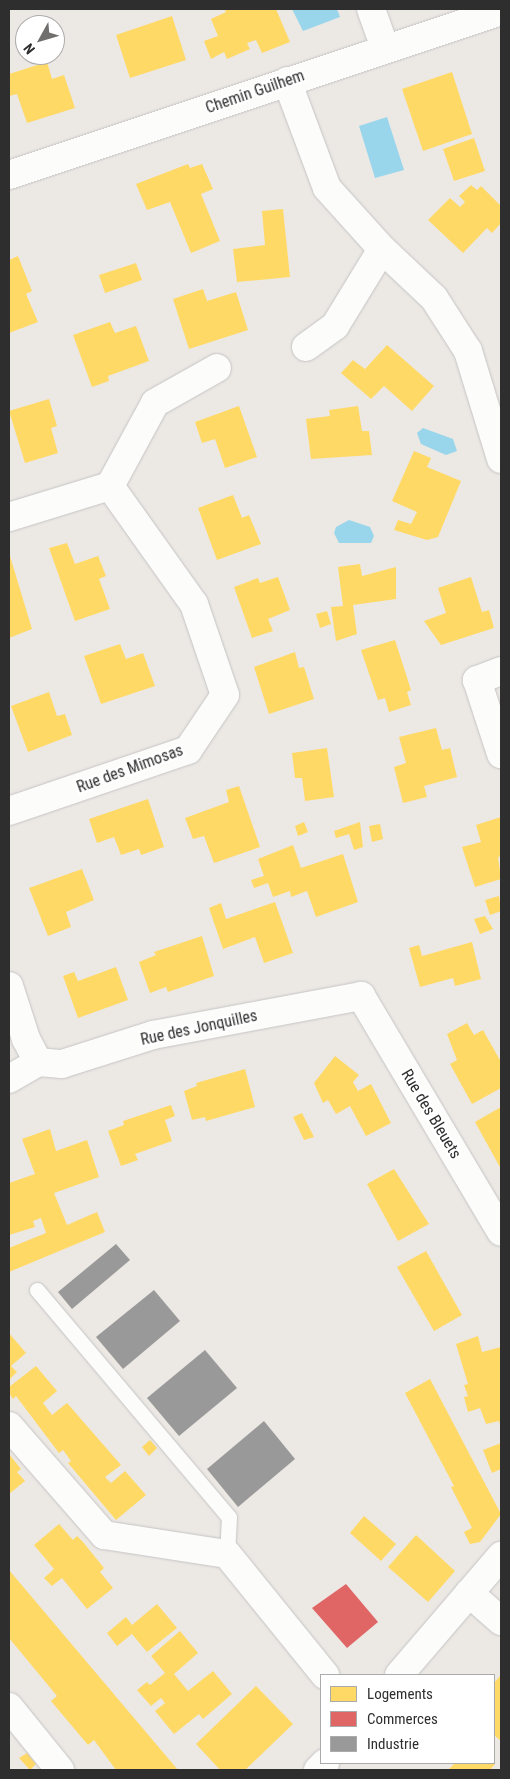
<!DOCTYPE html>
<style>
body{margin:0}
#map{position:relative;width:510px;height:1779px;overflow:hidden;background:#ece8e4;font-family:"Roboto Condensed",sans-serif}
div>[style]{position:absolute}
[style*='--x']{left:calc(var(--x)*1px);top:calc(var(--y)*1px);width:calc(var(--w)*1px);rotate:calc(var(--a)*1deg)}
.water>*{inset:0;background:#99d6ec}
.homes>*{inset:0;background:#ffd966}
.shops>*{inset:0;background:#e06666}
.industry>*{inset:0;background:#999}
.roads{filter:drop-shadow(0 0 1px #c5c4c5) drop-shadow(0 0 1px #c5c4c5)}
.lane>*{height:15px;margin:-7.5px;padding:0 7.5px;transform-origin:7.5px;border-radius:7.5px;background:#fcfcfb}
.street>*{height:28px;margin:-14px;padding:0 14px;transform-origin:14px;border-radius:14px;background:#fcfcfb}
.secondary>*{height:28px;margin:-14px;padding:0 14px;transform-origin:14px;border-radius:14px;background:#fcfcfb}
span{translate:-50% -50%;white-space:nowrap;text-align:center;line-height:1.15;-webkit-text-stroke:5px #fff;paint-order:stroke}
.street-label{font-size:16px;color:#2e2e2e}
.frame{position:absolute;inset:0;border:10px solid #2e2e2e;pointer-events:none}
.legend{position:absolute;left:320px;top:1674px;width:175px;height:90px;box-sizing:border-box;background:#fff;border:1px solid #ababab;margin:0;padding:6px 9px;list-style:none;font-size:15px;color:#2e2e2e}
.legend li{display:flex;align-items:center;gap:10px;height:25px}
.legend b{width:25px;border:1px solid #ababab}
.north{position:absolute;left:15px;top:15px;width:50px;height:50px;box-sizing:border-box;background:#fff;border:1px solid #ababab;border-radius:50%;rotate:231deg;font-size:14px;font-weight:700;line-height:20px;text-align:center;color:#2e2e2e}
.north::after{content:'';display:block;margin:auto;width:18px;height:22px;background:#706f6e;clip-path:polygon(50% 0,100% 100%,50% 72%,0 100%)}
</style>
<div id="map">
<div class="water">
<div style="clip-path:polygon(292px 9px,337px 9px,340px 17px,303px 31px)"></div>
<div style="clip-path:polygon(387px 117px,404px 170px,375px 178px,359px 126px)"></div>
<div style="clip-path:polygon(423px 428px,453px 439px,457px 451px,446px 455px,421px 444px,417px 433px)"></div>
<div style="clip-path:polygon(349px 520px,370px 527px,374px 536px,371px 543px,339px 543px,334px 533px,336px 527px)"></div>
</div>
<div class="homes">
<div style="clip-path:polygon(224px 9px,276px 9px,290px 42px,262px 53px,256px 40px,247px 43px,250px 49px,227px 59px,224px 52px,211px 59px,204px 41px,218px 36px,211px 19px,226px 12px)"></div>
<div style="clip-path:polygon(172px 16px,186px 60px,130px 78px,116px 35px)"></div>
<div style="clip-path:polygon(47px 62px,52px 79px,64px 75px,75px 108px,27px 123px,17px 94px,9px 96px,9px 74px)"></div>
<div style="clip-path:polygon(452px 72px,472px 134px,423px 151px,402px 89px)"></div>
<div style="clip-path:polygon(474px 138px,485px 171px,454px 181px,443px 149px)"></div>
<div style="clip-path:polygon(188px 164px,190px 168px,202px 164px,213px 189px,201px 194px,220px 241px,191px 253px,170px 202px,147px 210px,136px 184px)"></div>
<div style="clip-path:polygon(471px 185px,477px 190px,481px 186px,501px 206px,501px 223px,492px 233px,487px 228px,463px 253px,428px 220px,450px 198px,460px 207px,465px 202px,459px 196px)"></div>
<div style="clip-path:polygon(283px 209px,290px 277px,237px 282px,233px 249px,265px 245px,262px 211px)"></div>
<div style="clip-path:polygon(18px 256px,32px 291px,26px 294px,38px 322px,9px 333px,9px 260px)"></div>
<div style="clip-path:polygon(136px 263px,142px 280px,105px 293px,99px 275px)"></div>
<div style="clip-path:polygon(203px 289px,207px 301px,236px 292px,248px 330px,189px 349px,173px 299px)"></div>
<div style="clip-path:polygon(110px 322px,115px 333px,136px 326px,149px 361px,108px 376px,109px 381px,92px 387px,73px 335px)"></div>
<div style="clip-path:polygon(387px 345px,434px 386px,412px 411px,384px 386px,371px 399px,341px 373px,353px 360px,365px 369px)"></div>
<div style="clip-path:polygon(49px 399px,57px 426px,51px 428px,58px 453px,25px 463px,9px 411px)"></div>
<div style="clip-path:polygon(239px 406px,257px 457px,225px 468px,215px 439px,202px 443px,195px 422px)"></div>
<div style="clip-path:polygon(358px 406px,362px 431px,369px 431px,372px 455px,311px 459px,306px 419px,330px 416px,329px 410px)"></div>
<div style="clip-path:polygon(414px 451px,431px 458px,427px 467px,461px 481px,438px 537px,427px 540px,394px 530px,398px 520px,411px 524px,417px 512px,392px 501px)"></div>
<div style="clip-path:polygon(233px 495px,242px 518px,249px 515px,261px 544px,217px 560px,198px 508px)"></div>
<div style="clip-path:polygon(67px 543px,75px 564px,98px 556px,106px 576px,99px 579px,110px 609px,75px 621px,49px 548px)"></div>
<div style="clip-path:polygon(10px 556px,32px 629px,9px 638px,9px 557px)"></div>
<div style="clip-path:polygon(360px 564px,362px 576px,396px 567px,396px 599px,353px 605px,357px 634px,336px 641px,331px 607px,343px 606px,338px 567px)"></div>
<div style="clip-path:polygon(278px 577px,290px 610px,268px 619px,273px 631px,252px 638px,234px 587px,258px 578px,260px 583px)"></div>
<div style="clip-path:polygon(471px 577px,482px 612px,489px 610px,494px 628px,441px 645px,424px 621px,446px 613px,438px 588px)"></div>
<div style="clip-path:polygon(327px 611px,331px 624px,320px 628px,316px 614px)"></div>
<div style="clip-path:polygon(395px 640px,411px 690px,407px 692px,411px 705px,389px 712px,385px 698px,378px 700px,361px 650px)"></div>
<div style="clip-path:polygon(120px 644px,126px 659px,143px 653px,155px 686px,101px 704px,84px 656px)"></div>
<div style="clip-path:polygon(295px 652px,299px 668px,304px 667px,314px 699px,269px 714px,254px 667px)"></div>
<div style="clip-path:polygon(49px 692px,57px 716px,65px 714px,72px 735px,28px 752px,11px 706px)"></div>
<div style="clip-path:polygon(436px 728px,442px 750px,450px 748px,457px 777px,424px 786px,427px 797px,403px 803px,394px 767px,406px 763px,399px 737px)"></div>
<div style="clip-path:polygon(327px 748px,334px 797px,305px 801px,302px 778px,295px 778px,292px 753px)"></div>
<div style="clip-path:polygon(239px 786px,260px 847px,214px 863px,204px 836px,193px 839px,185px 818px,229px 802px,226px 790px)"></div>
<div style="clip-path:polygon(148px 799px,164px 847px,141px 855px,139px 849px,121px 855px,114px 837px,97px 843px,89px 819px)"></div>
<div style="clip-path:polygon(501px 817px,501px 856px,498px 857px,501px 879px,475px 887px,462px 847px,481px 842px,476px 825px)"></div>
<div style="clip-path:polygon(304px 822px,308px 832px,298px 836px,295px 826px)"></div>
<div style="clip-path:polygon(360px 822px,363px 847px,354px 850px,349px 834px,336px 838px,334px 831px)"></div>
<div style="clip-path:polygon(380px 824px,383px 839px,372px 842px,369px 826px)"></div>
<div style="clip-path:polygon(293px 845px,301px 868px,343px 854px,358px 902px,316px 917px,307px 891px,291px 897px,290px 891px,273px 897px,268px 883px,254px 888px,251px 880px,264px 876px,258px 859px)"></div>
<div style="clip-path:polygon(82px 869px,94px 900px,66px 912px,71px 927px,48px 936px,29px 888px)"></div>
<div style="clip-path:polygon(499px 896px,501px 911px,490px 915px,485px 900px)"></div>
<div style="clip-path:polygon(275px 902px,293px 953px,264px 963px,255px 937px,223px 949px,209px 908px,221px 903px,226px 919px)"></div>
<div style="clip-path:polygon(485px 916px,493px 929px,480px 934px,474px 919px)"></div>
<div style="clip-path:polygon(202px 936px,214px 976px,168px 992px,166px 987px,150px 993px,139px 962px,156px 955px,154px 952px)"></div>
<div style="clip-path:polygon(472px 942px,481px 979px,455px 986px,453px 978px,420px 987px,409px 948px,419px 945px,422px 956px)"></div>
<div style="clip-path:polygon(116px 967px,128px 1000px,78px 1018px,63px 976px,74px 972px,78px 981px)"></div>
<div style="clip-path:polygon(467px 1023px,474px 1035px,483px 1030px,501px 1062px,501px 1088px,472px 1104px,450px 1064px,457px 1060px,447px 1034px)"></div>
<div style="clip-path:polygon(335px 1056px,359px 1075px,353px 1082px,358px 1091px,371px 1084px,391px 1123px,366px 1136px,350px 1106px,336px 1114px,328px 1100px,323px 1103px,314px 1083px)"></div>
<div style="clip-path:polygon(245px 1069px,255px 1107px,206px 1121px,205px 1117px,192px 1120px,184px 1091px,197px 1086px,196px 1083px)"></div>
<div style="clip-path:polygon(171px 1105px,175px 1116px,165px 1120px,172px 1141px,135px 1154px,138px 1160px,121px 1166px,108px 1131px,124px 1125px,123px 1121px)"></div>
<div style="clip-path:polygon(501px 1107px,501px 1169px,475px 1122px)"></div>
<div style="clip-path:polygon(302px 1113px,314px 1137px,304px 1140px,293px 1117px)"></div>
<div style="clip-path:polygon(50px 1129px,56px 1151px,87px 1140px,99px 1177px,54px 1193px,67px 1225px,97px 1212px,105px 1232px,9px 1272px,9px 1248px,46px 1233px,41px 1218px,33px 1221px,35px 1227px,9px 1235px,9px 1183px,35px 1174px,22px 1139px)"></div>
<div style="clip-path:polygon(394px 1169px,429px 1224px,398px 1241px,367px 1184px)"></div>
<div style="clip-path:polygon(426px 1251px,462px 1315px,434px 1331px,397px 1267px)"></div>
<div style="clip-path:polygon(9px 1333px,26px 1353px,11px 1366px,17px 1372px,9px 1380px)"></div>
<div style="clip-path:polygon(478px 1336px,482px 1352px,501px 1347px,501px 1427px,499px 1421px,486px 1424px,480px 1408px,468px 1412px,464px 1397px,468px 1396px,464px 1385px,468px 1384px,456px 1344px)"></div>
<div style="clip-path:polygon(36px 1366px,57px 1391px,43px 1403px,52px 1415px,67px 1403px,121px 1465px,105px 1477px,111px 1483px,125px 1471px,146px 1495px,116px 1520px,68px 1463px,71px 1461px,63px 1450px,59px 1453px,16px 1396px,13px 1399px,9px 1393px,9px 1387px)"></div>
<div style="clip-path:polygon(430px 1379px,501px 1514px,480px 1542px,470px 1544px,464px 1532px,472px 1528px,451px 1487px,454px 1486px,405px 1393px)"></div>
<div style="clip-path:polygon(150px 1440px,157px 1448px,149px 1456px,142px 1447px)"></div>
<div style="clip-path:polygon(501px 1443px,501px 1469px,492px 1473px,483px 1450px)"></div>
<div style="clip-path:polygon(9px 1454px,21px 1469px,17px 1472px,25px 1481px,9px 1494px)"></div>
<div style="clip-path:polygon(364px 1516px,396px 1544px,381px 1561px,350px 1533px)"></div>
<div style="clip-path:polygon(59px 1524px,73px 1540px,77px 1536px,83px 1542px,104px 1568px,100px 1572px,113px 1588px,87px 1609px,62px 1578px,52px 1586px,44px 1578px,54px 1569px,34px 1545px)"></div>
<div style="clip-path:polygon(416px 1535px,455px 1571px,428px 1602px,388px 1567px)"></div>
<div style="clip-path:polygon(9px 1570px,178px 1770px,116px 1770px,94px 1740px,88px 1745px,51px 1701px,57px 1696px,9px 1638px)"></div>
<div style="clip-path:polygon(157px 1604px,177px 1628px,147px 1652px,132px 1634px,117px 1646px,107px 1633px,126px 1617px,132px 1625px)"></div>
<div style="clip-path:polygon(180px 1631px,198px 1653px,174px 1674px,188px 1691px,213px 1671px,232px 1694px,203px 1719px,199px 1714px,174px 1734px,155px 1711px,165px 1703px,161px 1698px,151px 1706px,137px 1690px,147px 1682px,150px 1685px,165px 1673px,151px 1656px)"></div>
<div style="clip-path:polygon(500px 1676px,501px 1677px,501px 1741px,494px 1735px,494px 1683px)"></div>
<div style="clip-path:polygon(256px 1686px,293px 1724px,245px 1770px,220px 1770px,196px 1744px)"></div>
<div style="clip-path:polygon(27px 1753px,36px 1764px,30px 1770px,19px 1758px)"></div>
<div style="clip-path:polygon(455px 1763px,493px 1763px,495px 1764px,490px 1770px,448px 1770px)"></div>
</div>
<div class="shops">
<div style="clip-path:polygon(346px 1584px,378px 1622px,347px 1648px,312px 1608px)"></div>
</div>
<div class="industry">
<div style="clip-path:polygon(116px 1244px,130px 1260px,72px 1309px,58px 1292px)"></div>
<div style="clip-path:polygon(154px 1290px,180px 1321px,123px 1369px,96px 1337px)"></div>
<div style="clip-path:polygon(205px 1350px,237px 1388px,179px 1436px,147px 1398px)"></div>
<div style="clip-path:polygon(264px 1421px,295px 1459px,238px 1507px,207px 1469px)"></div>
</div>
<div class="roads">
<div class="lane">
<div style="--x:37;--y:1290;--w:297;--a:49.8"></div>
<div style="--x:229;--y:1517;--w:37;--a:93"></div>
</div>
<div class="street">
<div style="--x:371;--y:9;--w:41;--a:70.3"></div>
<div style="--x:287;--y:81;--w:114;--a:69.5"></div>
<div style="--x:327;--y:188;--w:82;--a:48"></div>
<div style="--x:382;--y:249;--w:71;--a:43.3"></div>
<div style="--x:434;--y:298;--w:63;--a:57.3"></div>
<div style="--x:468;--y:351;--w:113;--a:73"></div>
<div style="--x:9;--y:175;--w:519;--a:-18.43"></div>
<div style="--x:306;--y:347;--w:36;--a:-36"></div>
<div style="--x:335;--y:326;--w:90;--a:-58.6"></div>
<div style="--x:110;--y:486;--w:94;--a:-61.5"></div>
<div style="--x:155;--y:403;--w:71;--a:-29.4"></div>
<div style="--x:9;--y:517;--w:106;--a:-17.1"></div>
<div style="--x:110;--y:486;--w:145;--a:54.6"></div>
<div style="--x:194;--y:604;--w:96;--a:71.2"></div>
<div style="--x:225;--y:695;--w:66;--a:123.9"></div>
<div style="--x:188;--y:750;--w:189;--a:161.2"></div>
<div style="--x:501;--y:671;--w:26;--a:159"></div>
<div style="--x:477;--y:680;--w:78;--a:72"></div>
<div style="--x:9;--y:986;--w:56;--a:72.2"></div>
<div style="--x:26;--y:1039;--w:26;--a:62"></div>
<div style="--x:38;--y:1062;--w:24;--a:5"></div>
<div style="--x:62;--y:1064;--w:96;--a:-17.7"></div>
<div style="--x:153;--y:1035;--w:212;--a:-10.6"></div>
<div style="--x:361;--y:996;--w:274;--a:59.3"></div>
<div style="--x:9;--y:1079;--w:34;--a:-30"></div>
<div style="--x:9;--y:1426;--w:145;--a:48.9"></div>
<div style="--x:104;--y:1535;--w:124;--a:8.8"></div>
<div style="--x:227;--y:1554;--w:156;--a:51"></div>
<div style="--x:469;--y:1593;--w:43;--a:41.2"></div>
<div style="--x:9;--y:1707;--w:81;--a:51"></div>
</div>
<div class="secondary">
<div style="--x:399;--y:1675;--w:157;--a:-49.4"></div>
<div style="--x:318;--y:1770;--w:10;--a:-45"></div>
</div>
</div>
<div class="street-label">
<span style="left:255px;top:92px;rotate:-19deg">Chemin Guilhem</span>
<span style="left:130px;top:769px;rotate:-20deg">Rue des Mimosas</span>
<span style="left:199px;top:1028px;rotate:-12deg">Rue des Jonquilles</span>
<span style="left:431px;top:1114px;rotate:59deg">Rue des Bleuets</span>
</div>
<div class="frame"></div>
<ul class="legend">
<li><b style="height:14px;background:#ffd966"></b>Logements</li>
<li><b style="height:14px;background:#e06666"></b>Commerces</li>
<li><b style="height:14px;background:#999"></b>Industrie</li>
</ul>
<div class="north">N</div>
</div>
